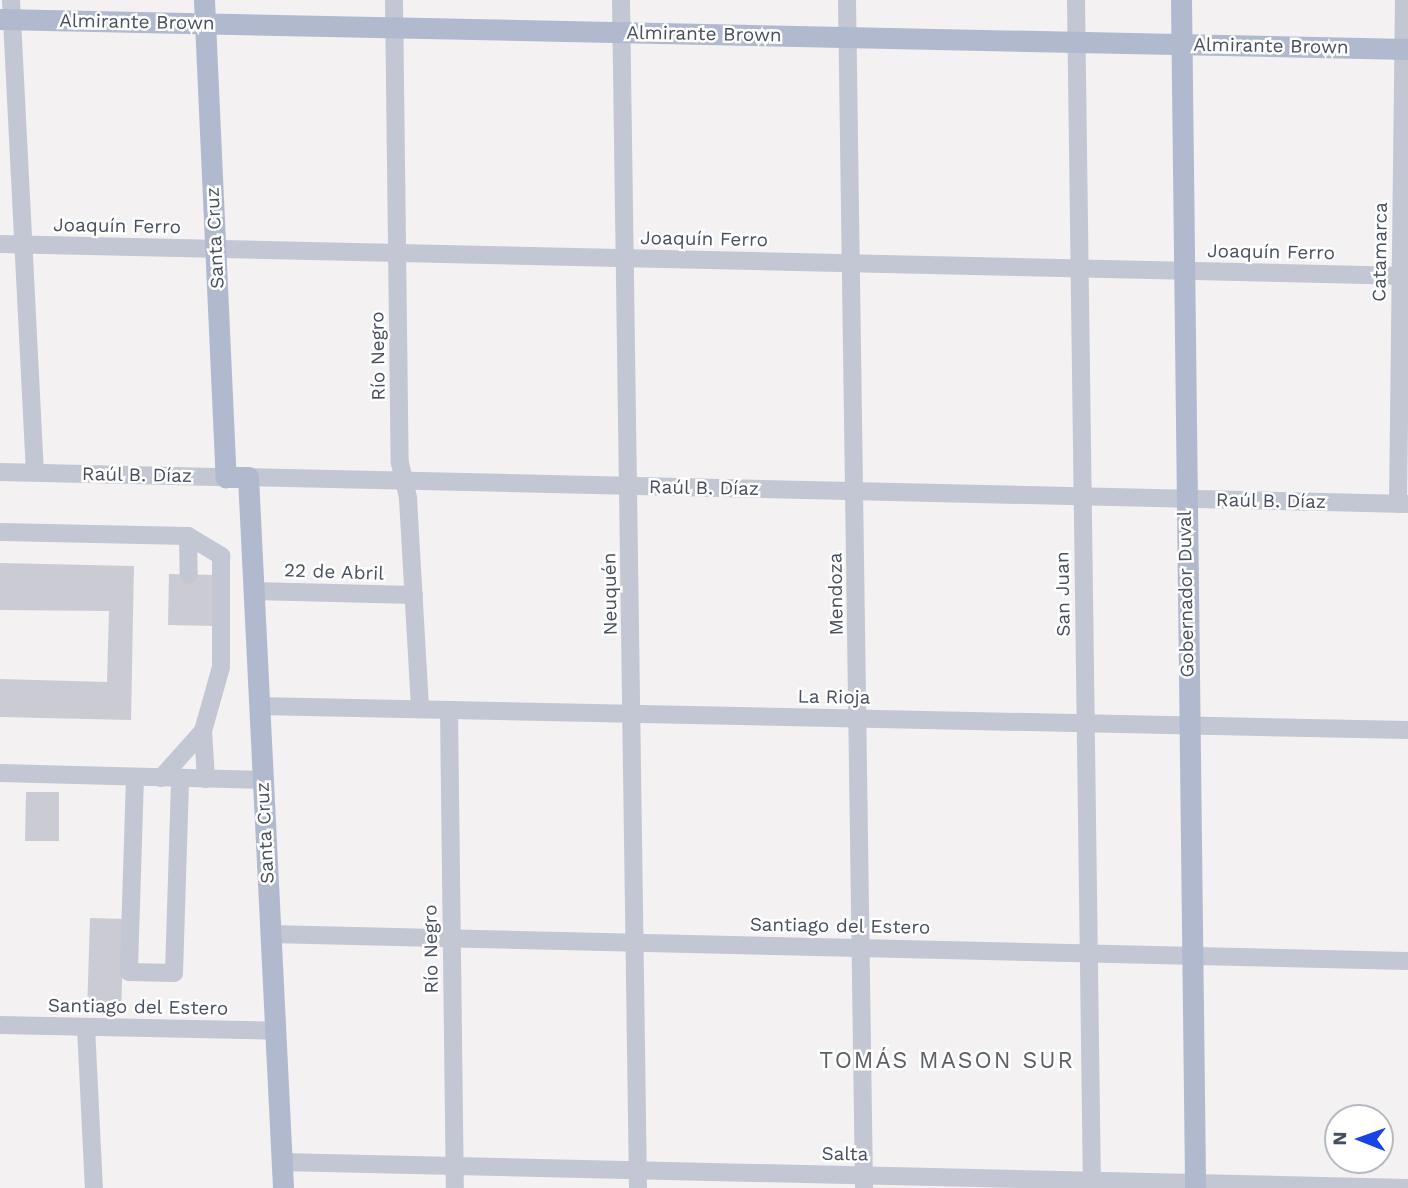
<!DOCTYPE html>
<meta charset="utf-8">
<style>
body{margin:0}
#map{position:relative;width:1408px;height:1188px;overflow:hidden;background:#f3f1f1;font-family:"Work Sans",sans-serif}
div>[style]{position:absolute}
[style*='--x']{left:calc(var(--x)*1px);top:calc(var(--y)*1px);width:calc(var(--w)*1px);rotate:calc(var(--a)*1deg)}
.building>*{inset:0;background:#cbccd3}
.minor>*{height:18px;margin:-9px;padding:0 9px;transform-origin:9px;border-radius:9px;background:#c2c7d3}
.major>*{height:21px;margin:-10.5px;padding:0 10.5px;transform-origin:10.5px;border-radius:10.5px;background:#b1b9cf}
span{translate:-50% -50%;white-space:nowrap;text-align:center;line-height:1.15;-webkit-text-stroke:5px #fff;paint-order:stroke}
.street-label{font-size:19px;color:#484f5f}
.quarter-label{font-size:23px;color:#5d5f66;letter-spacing:2px}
.north{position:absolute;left:1324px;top:1104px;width:70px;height:70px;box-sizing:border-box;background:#fff;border:2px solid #b6b9bf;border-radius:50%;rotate:271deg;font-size:19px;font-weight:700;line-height:28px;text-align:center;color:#484f5f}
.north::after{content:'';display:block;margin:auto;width:24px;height:32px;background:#1844e6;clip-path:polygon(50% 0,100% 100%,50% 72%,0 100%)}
</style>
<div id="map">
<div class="building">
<div style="clip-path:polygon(0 563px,134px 566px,131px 720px,0 717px,0 679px,107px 682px,109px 611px,0 610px)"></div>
<div style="clip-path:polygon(169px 574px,215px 575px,215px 626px,168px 625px)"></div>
<div style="clip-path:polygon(26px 792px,59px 792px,59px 841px,25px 841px)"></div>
<div style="clip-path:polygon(90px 918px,124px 919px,121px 1014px,87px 1014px)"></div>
</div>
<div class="minor">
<div style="--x:11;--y:0;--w:473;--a:87.1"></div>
<div style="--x:394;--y:0;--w:463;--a:89.3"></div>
<div style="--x:400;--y:463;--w:37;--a:77"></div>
<div style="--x:408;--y:499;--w:210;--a:86.7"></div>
<div style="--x:621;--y:0;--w:1188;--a:89.18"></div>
<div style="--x:847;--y:0;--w:1188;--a:89.18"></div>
<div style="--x:1076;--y:0;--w:1188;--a:89.23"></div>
<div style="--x:0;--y:244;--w:1408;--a:1.3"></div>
<div style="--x:0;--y:472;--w:226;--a:1.3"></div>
<div style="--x:248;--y:477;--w:1160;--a:1.33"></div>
<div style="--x:1398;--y:504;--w:504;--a:-89.32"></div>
<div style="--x:0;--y:532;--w:188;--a:1.2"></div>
<div style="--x:188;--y:536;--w:39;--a:31"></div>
<div style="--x:221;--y:556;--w:111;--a:90"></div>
<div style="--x:221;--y:667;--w:66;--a:105.7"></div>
<div style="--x:203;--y:731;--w:63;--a:131.8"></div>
<div style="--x:188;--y:536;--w:39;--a:89"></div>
<div style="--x:253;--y:591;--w:161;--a:1.4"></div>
<div style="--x:259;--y:706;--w:1149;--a:1.2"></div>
<div style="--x:449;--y:710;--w:478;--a:89.3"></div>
<div style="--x:203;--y:731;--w:48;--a:86.4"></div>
<div style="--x:0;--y:773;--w:263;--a:1.5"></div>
<div style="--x:135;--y:777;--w:195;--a:91.8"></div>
<div style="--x:129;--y:972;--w:45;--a:1.3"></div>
<div style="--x:174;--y:973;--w:195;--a:-88.2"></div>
<div style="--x:270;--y:934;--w:1138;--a:1.36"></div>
<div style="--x:0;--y:1025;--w:275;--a:1.2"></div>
<div style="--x:86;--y:1027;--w:161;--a:87.2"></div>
<div style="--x:281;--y:1162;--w:1127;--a:1.32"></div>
</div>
<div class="major">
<div style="--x:204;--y:0;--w:478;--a:87.4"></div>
<div style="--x:226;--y:477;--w:22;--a:0"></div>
<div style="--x:248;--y:477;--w:712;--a:87.18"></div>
<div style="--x:1181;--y:0;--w:1188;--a:89.32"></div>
<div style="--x:0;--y:19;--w:1408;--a:1.22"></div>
</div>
<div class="street-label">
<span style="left:137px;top:22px;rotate:1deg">Almirante Brown</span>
<span style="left:704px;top:34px;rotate:1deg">Almirante Brown</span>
<span style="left:1271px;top:46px;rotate:1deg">Almirante Brown</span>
<span style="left:117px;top:226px;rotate:1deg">Joaquín Ferro</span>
<span style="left:215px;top:238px;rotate:-93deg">Santa Cruz</span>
<span style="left:704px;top:239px;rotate:1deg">Joaquín Ferro</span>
<span style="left:1271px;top:252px;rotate:1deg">Joaquín Ferro</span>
<span style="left:1380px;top:252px;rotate:-89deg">Catamarca</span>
<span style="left:378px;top:356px;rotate:-91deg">Río Negro</span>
<span style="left:137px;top:475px;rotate:1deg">Raúl B. Díaz</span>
<span style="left:704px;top:488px;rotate:1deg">Raúl B. Díaz</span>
<span style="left:1271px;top:501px;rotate:1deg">Raúl B. Díaz</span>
<span style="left:334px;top:572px;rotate:2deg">22 de Abril</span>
<span style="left:610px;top:594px;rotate:-91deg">Neuquén</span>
<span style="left:836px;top:594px;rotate:-91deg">Mendoza</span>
<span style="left:1063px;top:594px;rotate:-91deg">San Juan</span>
<span style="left:1186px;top:594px;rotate:-91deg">Gobernador Duval</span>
<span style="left:834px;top:697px;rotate:1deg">La Rioja</span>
<span style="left:265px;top:833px;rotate:-93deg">Santa Cruz</span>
<span style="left:840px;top:926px;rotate:1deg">Santiago del Estero</span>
<span style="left:431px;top:949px;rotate:-91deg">Río Negro</span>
<span style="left:138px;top:1007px;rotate:1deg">Santiago del Estero</span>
<span style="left:845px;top:1154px;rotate:1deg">Salta</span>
</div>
<div class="quarter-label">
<span style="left:947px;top:1061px">TOMÁS MASON SUR</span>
</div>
<div class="north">N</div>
</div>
